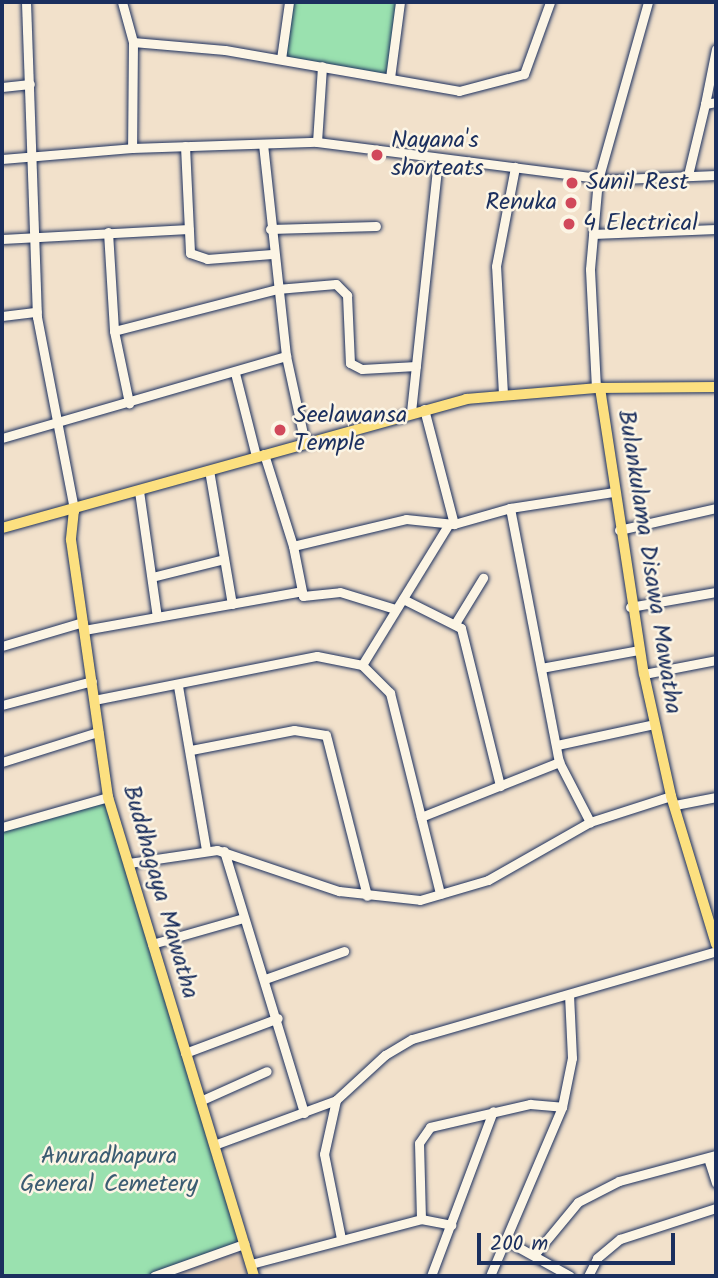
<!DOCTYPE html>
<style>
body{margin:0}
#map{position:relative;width:718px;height:1278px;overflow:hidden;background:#f2e1cb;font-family:Kalam,sans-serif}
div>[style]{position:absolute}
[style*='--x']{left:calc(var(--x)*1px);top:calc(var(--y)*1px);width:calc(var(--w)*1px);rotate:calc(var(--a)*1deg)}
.built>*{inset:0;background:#ebd3b8}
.green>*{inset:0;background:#9ae1af}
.roads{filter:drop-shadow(0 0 2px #1b2f5e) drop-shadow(0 0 2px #1b2f5e)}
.minor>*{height:9px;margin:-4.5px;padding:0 4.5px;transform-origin:4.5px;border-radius:4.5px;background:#fcf5e5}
.major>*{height:10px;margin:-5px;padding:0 5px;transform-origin:5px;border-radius:5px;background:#fce080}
.dots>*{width:19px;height:19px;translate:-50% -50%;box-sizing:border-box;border:4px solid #fcf5e5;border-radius:50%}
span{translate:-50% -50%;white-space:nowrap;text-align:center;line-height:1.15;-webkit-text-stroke:5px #fcf5e5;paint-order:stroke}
.poi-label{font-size:24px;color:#1b2f5e}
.left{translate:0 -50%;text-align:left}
.right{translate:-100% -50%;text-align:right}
.street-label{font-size:24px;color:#1b2f5e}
.park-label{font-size:24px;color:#3b5c72}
.frame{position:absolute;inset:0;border:4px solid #1b2f5e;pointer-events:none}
.scale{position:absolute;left:477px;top:1233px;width:198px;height:32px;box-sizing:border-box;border:4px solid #1b2f5e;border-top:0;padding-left:9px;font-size:21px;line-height:24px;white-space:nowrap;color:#1b2f5e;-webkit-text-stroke:5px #fcf5e5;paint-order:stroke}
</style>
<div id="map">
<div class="built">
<div style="clip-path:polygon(244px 1244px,254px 1276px,154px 1276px)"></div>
</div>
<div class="green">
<div style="clip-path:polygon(289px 2px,401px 2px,390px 78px,281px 59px)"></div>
<div style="clip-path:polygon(108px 797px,244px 1244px,154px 1276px,2px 1276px,2px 827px)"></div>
</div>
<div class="roads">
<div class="minor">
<div style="--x:26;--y:2;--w:315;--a:88"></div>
<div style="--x:37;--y:317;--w:197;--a:79.1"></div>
<div style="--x:122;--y:2;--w:41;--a:74.6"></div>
<div style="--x:133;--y:42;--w:106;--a:90.5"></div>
<div style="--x:133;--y:42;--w:92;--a:5"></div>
<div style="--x:225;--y:50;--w:238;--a:9.9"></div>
<div style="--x:459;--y:91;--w:67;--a:-14.7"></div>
<div style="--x:524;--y:74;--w:77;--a:-70.1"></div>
<div style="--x:281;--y:59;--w:58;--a:-82"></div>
<div style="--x:390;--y:78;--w:77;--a:-82.5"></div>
<div style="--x:2;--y:87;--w:28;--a:-6"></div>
<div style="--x:705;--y:104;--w:56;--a:-78.7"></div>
<div style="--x:317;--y:142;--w:76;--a:-86.2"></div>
<div style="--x:263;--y:144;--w:213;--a:83.8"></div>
<div style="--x:286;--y:356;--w:89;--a:77.7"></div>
<div style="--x:185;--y:146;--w:107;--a:87.3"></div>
<div style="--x:190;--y:253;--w:18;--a:19"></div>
<div style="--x:207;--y:259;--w:65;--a:-4.4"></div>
<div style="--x:2;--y:159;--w:130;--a:-4.8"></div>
<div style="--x:132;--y:148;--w:185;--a:-1.9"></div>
<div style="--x:317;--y:142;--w:283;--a:7.3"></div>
<div style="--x:688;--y:175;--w:73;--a:-76.5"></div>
<div style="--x:705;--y:104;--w:11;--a:-10"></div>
<div style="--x:598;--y:180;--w:118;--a:-2.4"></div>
<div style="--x:270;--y:229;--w:106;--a:-1.6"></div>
<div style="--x:108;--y:232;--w:99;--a:86.5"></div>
<div style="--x:114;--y:331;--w:74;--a:78.2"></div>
<div style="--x:593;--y:234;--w:123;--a:-2.3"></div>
<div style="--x:2;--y:239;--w:187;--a:-3.1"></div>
<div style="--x:2;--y:316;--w:35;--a:-7"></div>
<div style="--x:114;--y:331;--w:168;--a:-14.4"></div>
<div style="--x:277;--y:289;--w:59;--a:-4.8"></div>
<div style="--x:336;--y:284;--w:16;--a:45"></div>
<div style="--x:347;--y:295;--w:68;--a:87.5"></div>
<div style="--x:350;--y:363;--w:13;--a:27"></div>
<div style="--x:362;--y:369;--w:54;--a:-3.2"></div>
<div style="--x:235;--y:373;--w:86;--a:75.8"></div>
<div style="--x:596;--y:388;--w:119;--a:-92.9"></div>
<div style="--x:590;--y:269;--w:89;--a:-84.9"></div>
<div style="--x:598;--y:180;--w:185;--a:-74.3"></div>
<div style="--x:503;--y:394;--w:128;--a:-93.1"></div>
<div style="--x:496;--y:266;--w:101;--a:-79.1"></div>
<div style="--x:424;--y:409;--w:119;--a:75.4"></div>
<div style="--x:411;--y:412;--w:255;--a:-83.9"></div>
<div style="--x:2;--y:438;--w:296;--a:-16.1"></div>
<div style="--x:264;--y:454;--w:96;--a:72.5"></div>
<div style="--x:293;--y:546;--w:116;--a:-13.4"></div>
<div style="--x:406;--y:519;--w:48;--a:5.9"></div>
<div style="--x:454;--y:524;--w:58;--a:-15.9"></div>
<div style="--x:510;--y:508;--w:104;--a:-8.8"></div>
<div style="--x:209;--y:470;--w:136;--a:80.3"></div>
<div style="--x:139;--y:491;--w:127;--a:81.9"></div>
<div style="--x:510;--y:508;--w:259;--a:79.1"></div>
<div style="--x:559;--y:762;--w:68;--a:62.7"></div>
<div style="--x:619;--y:530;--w:99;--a:-12.8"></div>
<div style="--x:293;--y:546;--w:51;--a:78.7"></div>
<div style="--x:303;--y:596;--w:37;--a:-6"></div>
<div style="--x:340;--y:592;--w:58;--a:17.2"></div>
<div style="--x:152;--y:577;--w:74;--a:-14"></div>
<div style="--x:403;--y:599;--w:65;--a:26.6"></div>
<div style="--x:461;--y:628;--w:163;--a:76.1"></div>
<div style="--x:630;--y:607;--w:87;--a:-9.9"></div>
<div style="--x:456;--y:622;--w:52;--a:-58.5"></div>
<div style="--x:84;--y:630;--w:221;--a:-10.1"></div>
<div style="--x:2;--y:646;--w:84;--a:-16.5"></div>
<div style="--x:362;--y:665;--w:164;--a:-58.4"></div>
<div style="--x:541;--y:668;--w:100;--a:-10.4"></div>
<div style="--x:644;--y:674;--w:73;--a:-11"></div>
<div style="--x:178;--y:686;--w:165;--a:80.3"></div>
<div style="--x:94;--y:700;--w:227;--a:-11.2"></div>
<div style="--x:317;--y:656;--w:46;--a:11.3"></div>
<div style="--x:362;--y:665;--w:40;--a:45"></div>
<div style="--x:390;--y:693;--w:207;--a:76"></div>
<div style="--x:2;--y:705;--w:93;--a:-14.9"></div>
<div style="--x:557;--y:745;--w:99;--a:-12.2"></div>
<div style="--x:191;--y:750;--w:105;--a:-11"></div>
<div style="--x:294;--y:730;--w:32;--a:9"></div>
<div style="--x:326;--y:735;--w:166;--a:75.7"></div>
<div style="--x:2;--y:762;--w:101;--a:-17.4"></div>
<div style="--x:675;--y:805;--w:42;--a:-11"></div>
<div style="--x:421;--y:817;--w:149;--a:-21.7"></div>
<div style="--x:2;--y:827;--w:110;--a:-15.8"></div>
<div style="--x:224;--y:851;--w:274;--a:73"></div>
<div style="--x:129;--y:863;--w:89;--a:-8.4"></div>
<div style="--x:217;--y:850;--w:129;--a:18.6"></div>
<div style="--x:339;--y:891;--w:81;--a:6.3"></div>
<div style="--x:420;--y:900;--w:71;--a:-16.4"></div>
<div style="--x:488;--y:880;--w:117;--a:-29.6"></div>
<div style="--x:590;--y:822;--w:85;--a:-17.8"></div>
<div style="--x:152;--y:944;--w:95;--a:-15.9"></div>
<div style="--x:265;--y:979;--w:84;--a:-19.5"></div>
<div style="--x:185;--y:1053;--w:99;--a:-20.6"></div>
<div style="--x:336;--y:1100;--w:55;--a:102.5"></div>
<div style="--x:324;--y:1154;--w:86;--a:78.6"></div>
<div style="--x:200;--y:1101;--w:73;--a:-24.1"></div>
<div style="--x:214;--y:1145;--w:130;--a:-20.2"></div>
<div style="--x:336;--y:1100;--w:67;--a:-42.6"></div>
<div style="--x:385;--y:1055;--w:31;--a:-31"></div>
<div style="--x:412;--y:1039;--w:316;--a:-16.1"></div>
<div style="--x:708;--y:1158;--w:26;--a:72"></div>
<div style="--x:421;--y:1219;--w:76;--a:-91.5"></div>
<div style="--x:419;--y:1143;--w:19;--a:-55"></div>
<div style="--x:430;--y:1127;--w:103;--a:-13"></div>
<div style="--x:530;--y:1104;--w:32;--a:5"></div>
<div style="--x:507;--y:1241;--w:72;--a:29.1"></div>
<div style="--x:535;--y:1254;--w:67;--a:-50.4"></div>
<div style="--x:578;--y:1202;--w:46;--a:-27.1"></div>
<div style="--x:619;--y:1181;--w:100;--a:-15"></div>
<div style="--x:251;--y:1264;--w:176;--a:-14.8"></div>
<div style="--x:421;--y:1219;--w:31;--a:11"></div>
<div style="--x:154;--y:1276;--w:96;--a:-19.6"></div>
<div style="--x:431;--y:1276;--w:176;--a:-69.4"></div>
<div style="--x:490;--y:1276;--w:184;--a:-66.9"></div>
<div style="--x:562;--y:1107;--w:50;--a:-78.5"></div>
<div style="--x:572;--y:1058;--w:63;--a:-92.7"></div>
<div style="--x:588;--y:1276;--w:20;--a:-63"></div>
<div style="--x:597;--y:1258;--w:30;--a:-40"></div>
<div style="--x:620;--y:1239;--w:101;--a:-17.9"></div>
</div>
<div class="major">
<div style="--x:600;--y:388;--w:289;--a:81.3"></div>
<div style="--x:644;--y:674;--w:125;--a:77.5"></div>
<div style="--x:671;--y:796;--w:155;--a:73.1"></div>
<div style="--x:74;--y:510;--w:30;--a:96"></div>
<div style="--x:71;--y:540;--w:260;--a:81.8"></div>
<div style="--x:108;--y:797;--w:501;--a:73.05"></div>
<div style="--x:2;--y:528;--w:482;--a:-15.5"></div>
<div style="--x:466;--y:399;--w:130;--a:-4.8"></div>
<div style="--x:596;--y:388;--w:120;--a:-0.5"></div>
</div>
</div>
<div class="dots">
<div style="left:377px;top:155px;background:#d1495b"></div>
<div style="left:572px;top:183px;background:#d1495b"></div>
<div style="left:571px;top:203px;background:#d1495b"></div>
<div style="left:569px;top:224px;background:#d1495b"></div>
<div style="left:280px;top:430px;background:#d1495b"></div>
</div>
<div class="poi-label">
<span class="left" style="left:391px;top:155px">Nayana's<br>shorteats</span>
<span class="left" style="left:586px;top:183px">Sunil Rest</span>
<span class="right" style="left:557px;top:203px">Renuka</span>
<span class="left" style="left:583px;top:224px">4 Electrical</span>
<span class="left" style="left:294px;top:430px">Seelawansa<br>Temple</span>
</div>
<div class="street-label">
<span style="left:649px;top:562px;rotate:81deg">Bulankulama Disawa Mawatha</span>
<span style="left:160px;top:892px;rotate:74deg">Buddhagaya Mawatha</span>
</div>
<div class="park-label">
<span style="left:109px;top:1171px">Anuradhapura<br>General Cemetery</span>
</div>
<div class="frame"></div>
<div class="scale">200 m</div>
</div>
